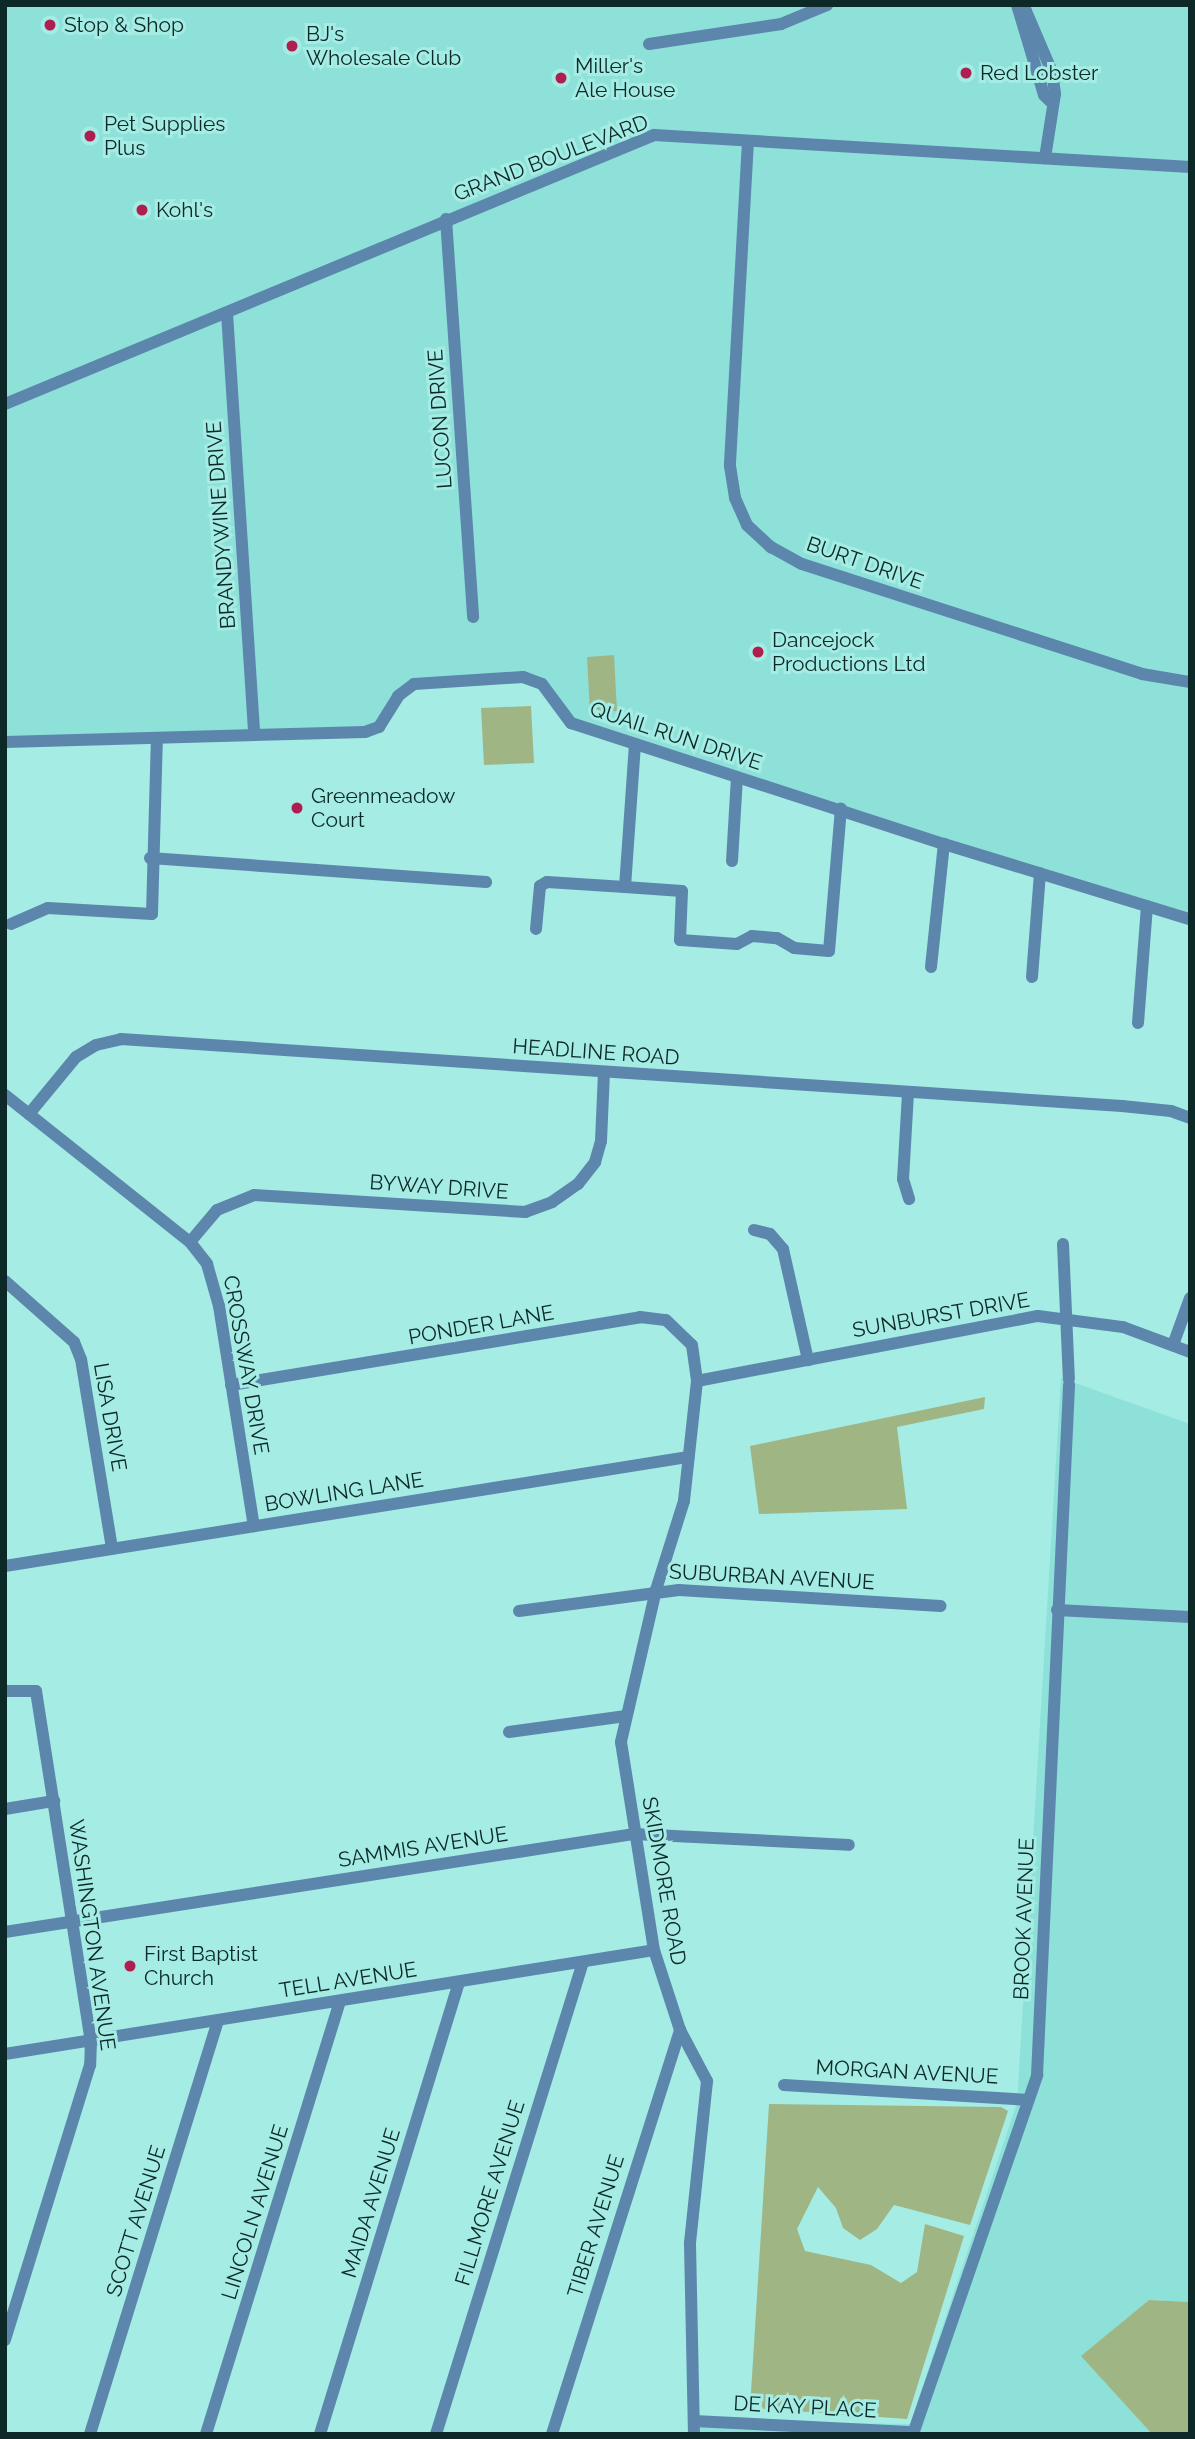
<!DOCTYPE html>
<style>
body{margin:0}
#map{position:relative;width:1195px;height:2439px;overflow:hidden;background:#a5ece5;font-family:Raleway,sans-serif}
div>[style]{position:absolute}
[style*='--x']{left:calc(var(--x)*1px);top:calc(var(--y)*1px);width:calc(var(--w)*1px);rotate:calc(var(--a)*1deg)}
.built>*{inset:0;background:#8ee1d9}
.green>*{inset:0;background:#9fb684}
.minor>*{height:12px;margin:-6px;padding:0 6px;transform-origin:6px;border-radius:6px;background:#5d86ad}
.dots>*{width:19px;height:19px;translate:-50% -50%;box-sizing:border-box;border:4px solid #a5ece5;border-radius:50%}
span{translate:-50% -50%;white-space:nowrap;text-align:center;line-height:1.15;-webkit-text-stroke:6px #a5ece5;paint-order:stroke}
.poi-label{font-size:21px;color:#0c2927}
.left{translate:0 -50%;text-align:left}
.street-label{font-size:21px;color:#0c2927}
.frame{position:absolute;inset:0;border:7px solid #0c2927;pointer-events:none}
</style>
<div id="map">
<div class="built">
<div style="clip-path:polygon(5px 5px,1190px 5px,1190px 919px,571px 723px,536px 680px,414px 684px,379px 727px,5px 742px)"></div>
<div style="clip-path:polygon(1061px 1378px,1190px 1424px,1190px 2302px,1149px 2300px,1082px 2356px,1152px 2434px,688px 2434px,694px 2421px,910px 2424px,1017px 2103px)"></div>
</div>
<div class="green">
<div style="clip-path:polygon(614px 655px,617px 711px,590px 713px,587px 657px)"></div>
<div style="clip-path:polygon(531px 706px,534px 763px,484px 765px,481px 708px)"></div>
<div style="clip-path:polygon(985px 1397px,984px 1409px,897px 1427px,907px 1509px,759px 1514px,750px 1446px)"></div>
<div style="clip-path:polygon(769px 2104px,1001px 2107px,1008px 2111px,970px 2225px,894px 2205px,877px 2229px,860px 2240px,843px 2228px,836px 2208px,818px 2187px,797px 2229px,805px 2251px,871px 2265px,901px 2283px,917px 2272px,925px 2224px,964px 2236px,907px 2419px,750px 2408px)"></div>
<div style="clip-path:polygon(1149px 2300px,1190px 2302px,1190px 2434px,1152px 2434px,1081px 2356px)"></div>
</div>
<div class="minor">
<div style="--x:1017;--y:5;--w:94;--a:73.3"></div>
<div style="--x:1044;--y:95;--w:8;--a:45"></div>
<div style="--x:1018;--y:7;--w:9;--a:27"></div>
<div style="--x:1026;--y:11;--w:66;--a:66.9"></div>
<div style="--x:1052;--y:72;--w:22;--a:82"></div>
<div style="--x:1055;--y:94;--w:65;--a:98.9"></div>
<div style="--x:649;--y:44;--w:134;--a:-8.6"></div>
<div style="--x:781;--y:24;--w:50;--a:-22.4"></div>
<div style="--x:748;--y:141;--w:325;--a:93.2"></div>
<div style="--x:730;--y:466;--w:32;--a:81"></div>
<div style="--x:735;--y:498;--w:30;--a:66"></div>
<div style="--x:747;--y:525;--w:33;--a:43"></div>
<div style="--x:771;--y:547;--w:35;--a:29"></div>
<div style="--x:802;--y:564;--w:357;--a:17.9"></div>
<div style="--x:1142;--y:674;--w:49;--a:9.5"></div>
<div style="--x:446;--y:219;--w:399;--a:86.1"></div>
<div style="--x:227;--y:313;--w:423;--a:86.3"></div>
<div style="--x:5;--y:404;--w:703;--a:-22.51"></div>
<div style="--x:654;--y:135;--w:537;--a:3.42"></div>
<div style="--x:5;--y:742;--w:360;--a:-1.6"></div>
<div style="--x:365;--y:732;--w:15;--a:-20"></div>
<div style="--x:379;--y:727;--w:36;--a:-58"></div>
<div style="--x:398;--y:696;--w:20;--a:-37"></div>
<div style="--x:414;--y:684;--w:109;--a:-3.7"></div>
<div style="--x:523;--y:677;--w:20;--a:20"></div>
<div style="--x:542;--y:684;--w:49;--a:53.4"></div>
<div style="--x:571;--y:723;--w:392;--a:18"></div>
<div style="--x:944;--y:844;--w:257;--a:17"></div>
<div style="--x:150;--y:858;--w:337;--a:4.1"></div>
<div style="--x:732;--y:861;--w:84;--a:-86.6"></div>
<div style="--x:625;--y:887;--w:143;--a:-86"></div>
<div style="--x:11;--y:924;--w:40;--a:-23.4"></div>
<div style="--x:48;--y:908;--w:104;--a:3.3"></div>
<div style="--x:152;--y:914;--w:176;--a:-88.4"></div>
<div style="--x:536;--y:929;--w:43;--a:-84.7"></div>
<div style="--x:540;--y:886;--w:8;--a:-30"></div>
<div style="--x:547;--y:882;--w:78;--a:3.7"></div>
<div style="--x:625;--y:887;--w:57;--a:4"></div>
<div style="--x:682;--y:891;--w:49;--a:92.3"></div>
<div style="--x:680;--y:940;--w:57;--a:4"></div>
<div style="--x:737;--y:944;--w:17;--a:-28"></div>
<div style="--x:752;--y:936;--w:25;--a:5"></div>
<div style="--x:777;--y:938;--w:20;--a:30"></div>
<div style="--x:794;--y:948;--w:35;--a:5"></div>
<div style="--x:829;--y:951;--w:143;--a:-85.2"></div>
<div style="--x:931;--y:967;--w:124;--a:-84"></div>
<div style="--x:1032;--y:977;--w:104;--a:-85.6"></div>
<div style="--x:1138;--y:1023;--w:117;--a:-85.6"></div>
<div style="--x:908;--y:1093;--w:86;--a:93.3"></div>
<div style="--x:903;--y:1179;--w:21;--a:73"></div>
<div style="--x:5;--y:1095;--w:236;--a:38.5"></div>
<div style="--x:190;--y:1242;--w:28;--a:52"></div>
<div style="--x:207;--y:1264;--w:44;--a:74.1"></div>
<div style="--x:219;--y:1306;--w:223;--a:81"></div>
<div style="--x:29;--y:1114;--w:74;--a:-50.5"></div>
<div style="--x:76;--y:1057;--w:23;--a:-31"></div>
<div style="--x:96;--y:1045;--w:26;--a:-13"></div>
<div style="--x:121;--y:1039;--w:1003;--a:3.83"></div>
<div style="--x:1122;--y:1106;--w:49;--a:5.8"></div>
<div style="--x:1171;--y:1111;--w:20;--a:20"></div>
<div style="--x:754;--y:1230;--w:16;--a:14"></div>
<div style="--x:770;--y:1234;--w:20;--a:49"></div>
<div style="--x:783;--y:1249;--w:114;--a:77.3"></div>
<div style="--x:190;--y:1242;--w:42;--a:-49.8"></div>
<div style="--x:217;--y:1210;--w:40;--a:-22"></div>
<div style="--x:254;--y:1195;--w:272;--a:3.6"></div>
<div style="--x:525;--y:1212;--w:29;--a:-20"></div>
<div style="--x:552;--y:1202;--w:32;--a:-35"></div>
<div style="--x:578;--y:1184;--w:28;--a:-52"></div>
<div style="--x:595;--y:1162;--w:22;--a:-74"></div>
<div style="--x:601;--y:1141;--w:69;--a:-87.5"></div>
<div style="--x:1063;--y:1244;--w:135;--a:87.5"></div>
<div style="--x:5;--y:1281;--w:92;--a:41.5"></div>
<div style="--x:74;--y:1342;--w:18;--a:68"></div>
<div style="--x:81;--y:1359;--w:192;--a:80.7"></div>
<div style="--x:1173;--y:1345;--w:50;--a:-70.1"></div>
<div style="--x:697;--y:1381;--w:347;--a:-10.8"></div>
<div style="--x:1038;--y:1316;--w:86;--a:7.4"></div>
<div style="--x:1123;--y:1327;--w:72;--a:20.5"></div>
<div style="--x:231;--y:1385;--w:415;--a:-9.4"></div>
<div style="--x:640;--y:1317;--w:26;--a:7"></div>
<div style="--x:666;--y:1320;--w:36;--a:44"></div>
<div style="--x:692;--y:1345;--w:36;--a:82"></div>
<div style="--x:697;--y:1381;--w:121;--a:96.2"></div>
<div style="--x:684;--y:1501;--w:93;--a:107.5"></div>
<div style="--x:656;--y:1590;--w:156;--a:103"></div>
<div style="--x:621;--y:1742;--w:211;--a:81"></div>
<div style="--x:654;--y:1950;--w:84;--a:72"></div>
<div style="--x:680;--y:2030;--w:58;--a:62.1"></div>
<div style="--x:707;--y:2081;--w:164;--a:96"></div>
<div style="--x:690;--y:2244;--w:190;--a:88.8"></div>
<div style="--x:5;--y:1566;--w:692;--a:-9.07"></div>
<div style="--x:1057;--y:1610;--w:133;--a:3"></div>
<div style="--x:519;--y:1611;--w:161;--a:-7.5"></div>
<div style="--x:679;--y:1590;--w:262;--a:3.5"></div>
<div style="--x:5;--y:1691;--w:31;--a:0"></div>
<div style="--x:36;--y:1691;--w:354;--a:81.1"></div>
<div style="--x:91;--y:2041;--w:24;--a:92"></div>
<div style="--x:90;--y:2065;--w:288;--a:107.2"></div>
<div style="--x:509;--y:1732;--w:118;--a:-7.8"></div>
<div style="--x:5;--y:1809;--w:50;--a:-9.3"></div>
<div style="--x:5;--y:1932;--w:637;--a:-8.86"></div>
<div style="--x:634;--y:1834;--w:215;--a:2.9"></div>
<div style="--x:5;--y:2054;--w:657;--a:-9.1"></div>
<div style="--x:784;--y:2085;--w:243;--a:3.5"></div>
<div style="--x:694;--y:2421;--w:220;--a:2.9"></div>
<div style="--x:90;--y:2434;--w:433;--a:-72.8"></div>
<div style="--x:206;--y:2434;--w:453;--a:-72.8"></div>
<div style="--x:320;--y:2434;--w:472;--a:-72.9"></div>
<div style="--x:436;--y:2434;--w:492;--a:-72.7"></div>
<div style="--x:552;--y:2434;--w:424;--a:-72.4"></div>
<div style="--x:913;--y:2434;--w:380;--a:-70.9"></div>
<div style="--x:1037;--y:2075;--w:691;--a:-87.34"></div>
</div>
<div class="dots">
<div style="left:50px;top:25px;background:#af1e4e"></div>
<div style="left:292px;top:46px;background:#af1e4e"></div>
<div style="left:966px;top:73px;background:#af1e4e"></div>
<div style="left:561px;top:78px;background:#af1e4e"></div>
<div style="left:90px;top:136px;background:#af1e4e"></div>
<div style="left:142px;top:210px;background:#af1e4e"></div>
<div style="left:758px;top:652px;background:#af1e4e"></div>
<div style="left:297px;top:808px;background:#af1e4e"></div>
<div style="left:130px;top:1966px;background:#af1e4e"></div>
</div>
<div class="poi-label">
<span class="left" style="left:64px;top:25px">Stop &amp; Shop</span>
<span class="left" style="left:306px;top:46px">BJ's<br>Wholesale Club</span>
<span class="left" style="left:575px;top:78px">Miller's<br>Ale House</span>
<span class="left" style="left:980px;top:73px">Red Lobster</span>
<span class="left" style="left:104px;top:136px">Pet Supplies<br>Plus</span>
<span class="left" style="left:156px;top:210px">Kohl's</span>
<span class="left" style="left:772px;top:652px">Dancejock<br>Productions Ltd</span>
<span class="left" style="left:311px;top:808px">Greenmeadow<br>Court</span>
<span class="left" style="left:144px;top:1966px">First Baptist<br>Church</span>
</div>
<div class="street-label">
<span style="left:551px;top:158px;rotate:-21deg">GRAND BOULEVARD</span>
<span style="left:440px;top:419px;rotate:-94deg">LUCON DRIVE</span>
<span style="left:221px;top:525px;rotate:-94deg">BRANDYWINE DRIVE</span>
<span style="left:865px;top:563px;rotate:19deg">BURT DRIVE</span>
<span style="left:676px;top:736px;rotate:18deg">QUAIL RUN DRIVE</span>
<span style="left:596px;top:1052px;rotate:4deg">HEADLINE ROAD</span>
<span style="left:439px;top:1187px;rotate:4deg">BYWAY DRIVE</span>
<span style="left:941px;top:1315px;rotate:-10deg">SUNBURST DRIVE</span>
<span style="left:481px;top:1325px;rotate:-10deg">PONDER LANE</span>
<span style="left:246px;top:1365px;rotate:80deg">CROSSWAY DRIVE</span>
<span style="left:110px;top:1417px;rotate:80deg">LISA DRIVE</span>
<span style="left:344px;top:1492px;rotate:-9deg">BOWLING LANE</span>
<span style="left:772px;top:1577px;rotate:3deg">SUBURBAN AVENUE</span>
<span style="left:423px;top:1847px;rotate:-9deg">SAMMIS AVENUE</span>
<span style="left:664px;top:1881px;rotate:80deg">SKIDMORE ROAD</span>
<span style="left:1024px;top:1919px;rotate:-88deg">BROOK AVENUE</span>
<span style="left:92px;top:1935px;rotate:82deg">WASHINGTON AVENUE</span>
<span style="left:348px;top:1980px;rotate:-9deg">TELL AVENUE</span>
<span style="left:907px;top:2072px;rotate:3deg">MORGAN AVENUE</span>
<span style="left:490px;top:2193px;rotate:-73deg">FILLMORE AVENUE</span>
<span style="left:371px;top:2203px;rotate:-73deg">MAIDA AVENUE</span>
<span style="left:255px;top:2212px;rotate:-73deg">LINCOLN AVENUE</span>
<span style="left:136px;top:2221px;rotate:-73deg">SCOTT AVENUE</span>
<span style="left:596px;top:2226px;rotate:-73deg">TIBER AVENUE</span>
<span style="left:805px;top:2407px;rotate:3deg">DE KAY PLACE</span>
</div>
<div class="frame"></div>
</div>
